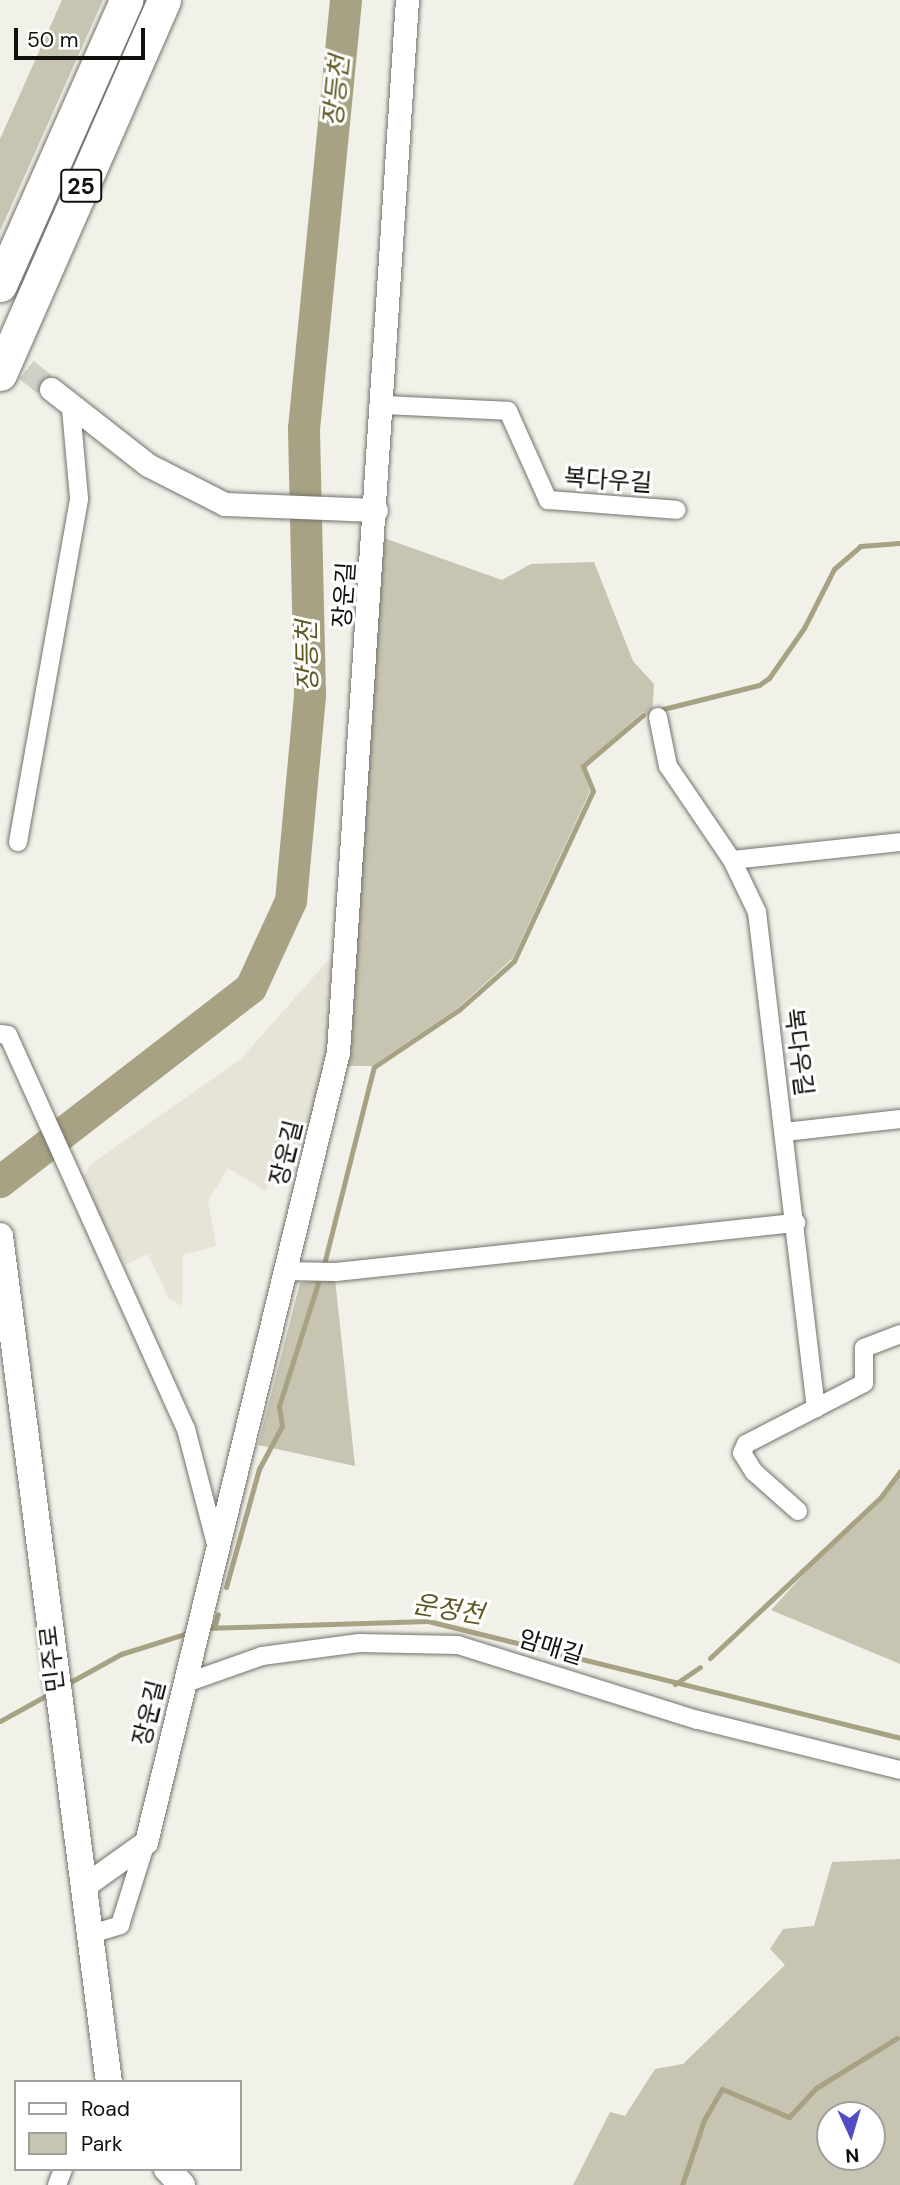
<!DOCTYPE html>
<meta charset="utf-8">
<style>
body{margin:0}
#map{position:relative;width:900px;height:2185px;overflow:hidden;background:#f2f1e9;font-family:"DM Sans","Noto Sans KR",sans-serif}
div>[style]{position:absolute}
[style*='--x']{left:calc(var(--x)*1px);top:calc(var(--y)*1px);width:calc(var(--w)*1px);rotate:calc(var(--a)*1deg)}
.built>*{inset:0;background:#e6e4d6}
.green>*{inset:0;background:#c7c4b1}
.stream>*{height:5px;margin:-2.5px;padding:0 2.5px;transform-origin:2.5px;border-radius:2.5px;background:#a7a283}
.river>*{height:32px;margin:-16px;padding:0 16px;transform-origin:16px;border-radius:16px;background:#a7a283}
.tertiary-tunnel>*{height:23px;margin-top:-11.5px;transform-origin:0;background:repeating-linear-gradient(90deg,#d0cfc8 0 23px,transparent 0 34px)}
.roads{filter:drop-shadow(0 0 2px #73726c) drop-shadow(0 0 2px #73726c)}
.minor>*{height:18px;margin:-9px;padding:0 9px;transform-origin:9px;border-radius:9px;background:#fff}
.tertiary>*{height:23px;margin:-11.5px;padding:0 11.5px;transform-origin:11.5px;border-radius:11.5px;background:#fff}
.secondary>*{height:26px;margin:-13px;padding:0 13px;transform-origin:13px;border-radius:13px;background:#fff}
.motorway>*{height:33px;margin:-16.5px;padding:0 16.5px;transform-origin:16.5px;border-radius:16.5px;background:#fff}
span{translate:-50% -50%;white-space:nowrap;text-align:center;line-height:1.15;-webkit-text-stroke:6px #fff;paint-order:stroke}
.shield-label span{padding:2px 5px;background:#fff;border:2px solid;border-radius:5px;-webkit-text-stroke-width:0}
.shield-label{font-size:23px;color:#10100d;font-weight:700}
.street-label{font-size:24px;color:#10100d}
.water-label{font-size:26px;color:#605721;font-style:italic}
.legend{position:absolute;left:14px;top:2080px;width:228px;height:91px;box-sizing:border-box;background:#fff;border:2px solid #9f9f9e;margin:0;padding:9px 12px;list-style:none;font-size:21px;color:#10100d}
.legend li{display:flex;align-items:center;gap:14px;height:35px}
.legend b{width:35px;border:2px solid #9f9f9e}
.north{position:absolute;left:816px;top:2101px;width:70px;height:70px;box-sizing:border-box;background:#fff;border:2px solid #9f9f9e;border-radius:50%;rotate:176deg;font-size:19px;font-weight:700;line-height:28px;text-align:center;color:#10100d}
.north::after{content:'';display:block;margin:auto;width:24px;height:32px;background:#534dc5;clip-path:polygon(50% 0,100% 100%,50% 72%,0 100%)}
.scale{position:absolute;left:14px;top:28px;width:131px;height:32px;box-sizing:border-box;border:4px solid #10100d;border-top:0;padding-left:9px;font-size:21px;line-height:24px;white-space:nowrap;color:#10100d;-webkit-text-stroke:5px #fff;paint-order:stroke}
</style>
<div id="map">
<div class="built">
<div style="clip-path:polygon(331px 957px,337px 963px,328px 1054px,304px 1149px,280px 1145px,266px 1191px,228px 1168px,208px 1201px,216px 1246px,183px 1255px,182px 1306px,169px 1299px,148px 1254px,125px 1265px,82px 1180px,91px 1164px,241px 1059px)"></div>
</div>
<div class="green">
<div style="clip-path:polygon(62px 0,103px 0,0 231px,0 139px)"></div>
<div style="clip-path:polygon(381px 537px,502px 580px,531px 564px,594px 562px,633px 661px,654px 684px,652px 718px,643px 712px,581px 766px,590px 791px,513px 958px,459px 1007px,372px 1066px,341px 1066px)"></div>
<div style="clip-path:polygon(335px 1279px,355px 1466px,258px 1445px,300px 1283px)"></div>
<div style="clip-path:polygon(900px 1475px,900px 1664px,771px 1610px,824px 1552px,882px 1500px)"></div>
<div style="clip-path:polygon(evenodd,900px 1859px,900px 2185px,573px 2185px,610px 2112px,625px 2116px,655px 2069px,683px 2064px,785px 1965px,770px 1949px,783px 1929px,814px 1926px,832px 1862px,900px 1859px,830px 2115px,872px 2115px,872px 2157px,830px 2157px,830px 2115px)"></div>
</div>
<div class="stream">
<div style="--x:663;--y:709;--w:99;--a:-14"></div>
<div style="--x:759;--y:685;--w:12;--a:-35"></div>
<div style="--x:769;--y:678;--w:61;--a:-55"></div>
<div style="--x:804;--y:628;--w:66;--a:-63"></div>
<div style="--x:834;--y:569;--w:35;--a:-41"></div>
<div style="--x:860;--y:546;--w:40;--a:-4.3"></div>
<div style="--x:324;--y:1264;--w:203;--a:-75.8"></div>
<div style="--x:374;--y:1067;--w:104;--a:-34"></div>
<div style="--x:460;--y:1009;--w:72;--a:-41.6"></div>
<div style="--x:514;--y:961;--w:187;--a:-65.1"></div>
<div style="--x:593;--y:791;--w:27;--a:-112"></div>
<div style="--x:583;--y:766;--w:79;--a:-40.4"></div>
<div style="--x:226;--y:1587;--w:123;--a:-74.4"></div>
<div style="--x:259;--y:1469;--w:49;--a:-61.9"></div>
<div style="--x:282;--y:1426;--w:20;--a:-99"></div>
<div style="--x:279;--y:1406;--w:129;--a:-72.4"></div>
<div style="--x:215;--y:1625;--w:11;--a:-75"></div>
<div style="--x:204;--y:1628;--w:224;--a:-1.8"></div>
<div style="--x:428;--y:1621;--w:486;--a:13.9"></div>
<div style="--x:710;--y:1658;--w:233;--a:-43.3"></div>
<div style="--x:880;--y:1498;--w:34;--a:-53"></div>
<div style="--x:675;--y:1684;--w:30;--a:-34"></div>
<div style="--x:65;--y:1685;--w:64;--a:-29"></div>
<div style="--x:121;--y:1654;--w:73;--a:-17.4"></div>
<div style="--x:0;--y:1721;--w:58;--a:-28.8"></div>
<div style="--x:682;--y:2185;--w:69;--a:-71.3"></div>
<div style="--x:704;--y:2120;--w:36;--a:-60"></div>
<div style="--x:722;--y:2089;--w:73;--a:22.7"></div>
<div style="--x:789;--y:2117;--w:40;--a:-47"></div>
<div style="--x:816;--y:2088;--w:95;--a:-31.7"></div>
</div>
<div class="river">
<div style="--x:0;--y:1182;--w:317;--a:-37.7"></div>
<div style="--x:251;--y:988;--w:96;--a:-65.3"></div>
<div style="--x:291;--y:901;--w:207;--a:-84.7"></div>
<div style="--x:310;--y:695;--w:266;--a:-91.3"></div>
<div style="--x:304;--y:429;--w:431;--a:-84.4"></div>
</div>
<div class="tertiary-tunnel">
<div style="--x:0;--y:348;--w:65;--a:38.8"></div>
</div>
<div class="roads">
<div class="minor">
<div style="--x:383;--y:405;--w:125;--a:2.7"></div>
<div style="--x:508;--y:411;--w:98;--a:65.8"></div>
<div style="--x:548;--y:500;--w:129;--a:4.4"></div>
<div style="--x:658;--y:717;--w:50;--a:78.5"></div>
<div style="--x:668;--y:766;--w:114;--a:55.8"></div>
<div style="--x:732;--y:860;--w:58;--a:64.3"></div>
<div style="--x:757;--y:912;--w:500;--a:83.23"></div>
<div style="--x:18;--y:842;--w:349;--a:-79.9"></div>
<div style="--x:79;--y:498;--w:89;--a:-95.1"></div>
<div style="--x:732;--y:860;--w:169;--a:-6.1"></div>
<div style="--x:0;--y:1034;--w:8;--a:7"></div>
<div style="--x:8;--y:1035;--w:432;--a:65.7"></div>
<div style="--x:186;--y:1429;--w:123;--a:75.4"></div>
<div style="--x:785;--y:1132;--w:116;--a:-6.4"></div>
<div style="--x:284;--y:1271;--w:52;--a:1.1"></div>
<div style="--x:336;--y:1272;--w:463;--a:-6.1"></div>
<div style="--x:798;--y:1511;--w:59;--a:-138.4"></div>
<div style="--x:754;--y:1472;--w:22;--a:-122"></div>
<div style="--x:742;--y:1453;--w:10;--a:-66"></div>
<div style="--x:746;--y:1444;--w:133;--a:-27.3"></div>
<div style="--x:864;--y:1383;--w:35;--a:-90"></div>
<div style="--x:864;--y:1348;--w:39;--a:-21"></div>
<div style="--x:183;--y:1684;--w:84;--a:-19.5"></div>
<div style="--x:262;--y:1656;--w:98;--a:-7.6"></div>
<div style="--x:359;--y:1643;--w:99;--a:1.2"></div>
<div style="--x:458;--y:1645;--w:251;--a:17.4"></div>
<div style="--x:698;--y:1720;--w:208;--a:13.9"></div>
<div style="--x:88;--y:1935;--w:34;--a:-17"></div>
<div style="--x:120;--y:1925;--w:87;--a:-72.6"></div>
<div style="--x:57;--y:2185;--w:17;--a:-69"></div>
</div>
<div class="tertiary">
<div style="--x:51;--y:389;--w:123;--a:38.1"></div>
<div style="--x:148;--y:465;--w:86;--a:26.9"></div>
<div style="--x:225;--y:504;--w:151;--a:2.3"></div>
<div style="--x:84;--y:1886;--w:76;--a:-35.4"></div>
<div style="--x:146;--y:1842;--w:813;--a:-76.34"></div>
<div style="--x:338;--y:1052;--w:1054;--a:-86.25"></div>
</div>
<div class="secondary">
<div style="--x:0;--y:1236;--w:853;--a:82.66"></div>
<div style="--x:167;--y:2169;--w:22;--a:47"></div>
</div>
<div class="motorway">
<div style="--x:0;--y:285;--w:312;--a:-66.1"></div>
<div style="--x:0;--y:374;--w:408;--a:-66.3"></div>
</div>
</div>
<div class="shield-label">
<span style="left:81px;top:186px">25</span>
</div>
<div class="street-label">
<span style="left:608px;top:480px;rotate:4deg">복다우길</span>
<span style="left:344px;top:595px;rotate:-86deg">장운길</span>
<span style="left:799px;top:1052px;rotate:83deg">복다우길</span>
<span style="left:286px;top:1153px;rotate:-76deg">장운길</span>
<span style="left:551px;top:1647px;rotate:17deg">암매길</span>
<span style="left:52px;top:1659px;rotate:-97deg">민주로</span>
<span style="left:149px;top:1713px;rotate:-76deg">장운길</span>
</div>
<div class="water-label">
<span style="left:337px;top:91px;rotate:-84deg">장등천</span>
<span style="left:308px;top:656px;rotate:-91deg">장등천</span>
<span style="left:448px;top:1610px;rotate:9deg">운정천</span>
</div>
<ul class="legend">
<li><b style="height:9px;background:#fff"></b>Road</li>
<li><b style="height:19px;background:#c7c4b1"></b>Park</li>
</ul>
<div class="north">N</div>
<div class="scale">50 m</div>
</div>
